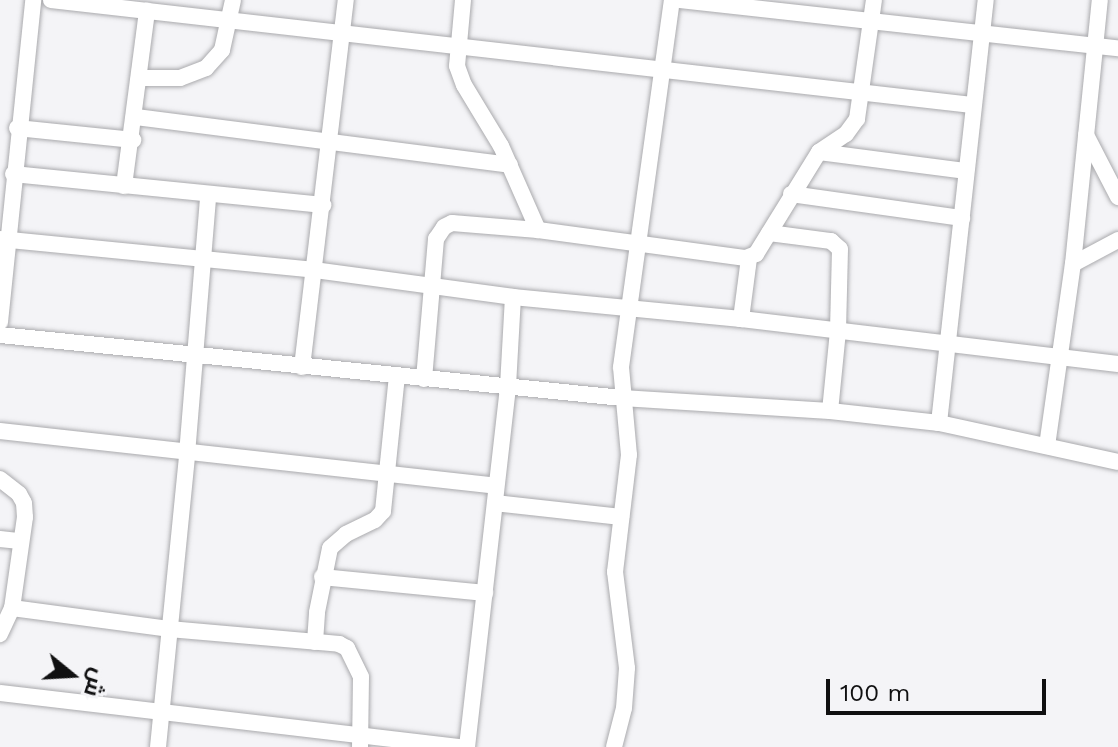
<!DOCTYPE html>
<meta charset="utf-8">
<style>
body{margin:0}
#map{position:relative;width:1118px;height:747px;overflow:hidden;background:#f4f4f7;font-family:"Work Sans",Cairo,sans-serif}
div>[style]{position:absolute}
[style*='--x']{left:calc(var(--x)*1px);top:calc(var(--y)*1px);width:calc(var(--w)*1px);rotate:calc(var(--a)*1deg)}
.roads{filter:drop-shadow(0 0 2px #aaaaad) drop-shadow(0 0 2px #aaaaad)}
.street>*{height:16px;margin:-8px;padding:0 8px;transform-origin:8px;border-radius:8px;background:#fff}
span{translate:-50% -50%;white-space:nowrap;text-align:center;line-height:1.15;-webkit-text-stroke:8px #f4f4f7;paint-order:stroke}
.north{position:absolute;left:32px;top:635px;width:80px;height:80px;-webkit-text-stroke:6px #f4f4f7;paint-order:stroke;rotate:108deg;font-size:22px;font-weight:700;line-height:32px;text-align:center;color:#101011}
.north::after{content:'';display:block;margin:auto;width:28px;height:36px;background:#101011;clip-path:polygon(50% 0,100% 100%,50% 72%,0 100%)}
.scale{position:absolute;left:826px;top:679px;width:220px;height:36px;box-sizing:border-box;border:4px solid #101011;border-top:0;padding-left:10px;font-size:24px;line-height:28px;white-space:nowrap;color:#101011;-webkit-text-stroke:6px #f4f4f7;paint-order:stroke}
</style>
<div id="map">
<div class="roads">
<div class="street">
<div style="--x:51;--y:0;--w:927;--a:6.5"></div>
<div style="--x:463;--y:0;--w:66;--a:95.2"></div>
<div style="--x:457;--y:66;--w:20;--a:70"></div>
<div style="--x:464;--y:85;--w:71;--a:58.8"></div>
<div style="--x:501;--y:146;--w:92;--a:66.2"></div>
<div style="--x:680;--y:0;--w:441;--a:6.3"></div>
<div style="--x:140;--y:78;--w:40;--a:0"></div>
<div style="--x:180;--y:78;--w:28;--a:-21"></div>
<div style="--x:206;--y:68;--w:24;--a:-48"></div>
<div style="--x:222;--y:50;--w:51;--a:-77.6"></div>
<div style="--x:136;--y:117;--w:377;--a:7.3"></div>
<div style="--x:17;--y:128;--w:117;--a:5.9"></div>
<div style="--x:1086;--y:135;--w:70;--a:62.7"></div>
<div style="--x:819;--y:152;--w:147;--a:7.4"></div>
<div style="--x:13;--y:174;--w:312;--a:5.7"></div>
<div style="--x:124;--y:186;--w:177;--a:-82.5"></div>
<div style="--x:791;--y:194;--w:173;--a:8"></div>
<div style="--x:769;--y:233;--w:63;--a:7.4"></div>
<div style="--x:831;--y:241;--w:12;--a:42"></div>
<div style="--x:840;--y:249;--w:82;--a:91.4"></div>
<div style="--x:838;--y:331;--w:80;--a:95.7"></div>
<div style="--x:0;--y:239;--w:316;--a:5.6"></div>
<div style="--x:314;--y:270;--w:201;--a:7.7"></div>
<div style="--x:513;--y:297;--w:229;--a:5.5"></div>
<div style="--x:741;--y:319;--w:380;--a:6.8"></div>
<div style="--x:1073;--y:264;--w:51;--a:-28.1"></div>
<div style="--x:741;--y:319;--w:62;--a:-82.5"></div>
<div style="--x:0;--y:322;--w:324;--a:-84.1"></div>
<div style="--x:0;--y:335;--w:625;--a:5.78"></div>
<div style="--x:622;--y:398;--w:208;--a:3.6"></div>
<div style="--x:830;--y:411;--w:110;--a:6.3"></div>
<div style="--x:939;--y:423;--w:183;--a:12.3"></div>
<div style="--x:302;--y:367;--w:370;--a:-83.2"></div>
<div style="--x:424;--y:379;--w:141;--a:-85.1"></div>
<div style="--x:436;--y:239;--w:14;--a:-56"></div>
<div style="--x:444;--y:227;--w:9;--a:-27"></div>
<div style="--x:452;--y:223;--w:86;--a:4.7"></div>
<div style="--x:538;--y:230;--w:210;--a:7.7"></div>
<div style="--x:746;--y:258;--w:11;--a:-22"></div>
<div style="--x:756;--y:254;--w:120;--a:-58.3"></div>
<div style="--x:819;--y:152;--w:32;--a:-34"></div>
<div style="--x:846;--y:134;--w:19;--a:-54"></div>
<div style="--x:857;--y:119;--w:120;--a:-81.9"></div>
<div style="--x:939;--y:423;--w:426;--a:-83.7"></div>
<div style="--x:0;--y:431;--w:499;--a:6.3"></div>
<div style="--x:1047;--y:446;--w:184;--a:-81.9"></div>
<div style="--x:1073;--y:264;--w:265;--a:-84.2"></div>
<div style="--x:0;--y:479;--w:24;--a:38"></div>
<div style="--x:19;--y:494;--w:10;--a:61"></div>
<div style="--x:24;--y:503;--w:14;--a:86"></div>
<div style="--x:25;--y:517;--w:92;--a:98.1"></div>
<div style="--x:12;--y:608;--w:29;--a:115"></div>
<div style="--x:495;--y:503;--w:127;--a:6.3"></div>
<div style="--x:0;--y:539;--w:20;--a:6"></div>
<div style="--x:322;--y:577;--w:164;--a:5.6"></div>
<div style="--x:12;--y:608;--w:158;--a:7.6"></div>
<div style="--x:169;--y:629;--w:171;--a:5"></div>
<div style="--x:339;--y:644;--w:9;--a:27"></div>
<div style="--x:347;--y:648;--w:32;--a:64"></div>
<div style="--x:361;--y:677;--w:70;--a:90.8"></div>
<div style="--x:315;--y:642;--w:30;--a:-86"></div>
<div style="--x:317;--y:612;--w:65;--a:-78.5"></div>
<div style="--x:330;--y:548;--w:21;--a:-41"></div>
<div style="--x:346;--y:534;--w:32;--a:-26"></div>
<div style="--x:375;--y:520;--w:12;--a:-48"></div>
<div style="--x:383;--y:511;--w:136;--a:-84.1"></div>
<div style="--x:0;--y:693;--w:462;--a:6.7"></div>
<div style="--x:158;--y:747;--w:294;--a:-84.3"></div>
<div style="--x:187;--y:454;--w:259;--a:-85.3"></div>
<div style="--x:467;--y:747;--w:363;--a:-83.5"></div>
<div style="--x:508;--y:386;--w:89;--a:-86.8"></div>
<div style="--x:614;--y:747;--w:40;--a:-75.6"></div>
<div style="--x:624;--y:708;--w:40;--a:-85.7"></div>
<div style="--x:627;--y:668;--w:97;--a:-97.1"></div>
<div style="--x:615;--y:572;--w:118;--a:-83.2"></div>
<div style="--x:629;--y:455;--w:88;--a:-95.2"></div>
<div style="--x:621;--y:367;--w:371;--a:-82.1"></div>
</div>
</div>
<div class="north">ش</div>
<div class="scale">100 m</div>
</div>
